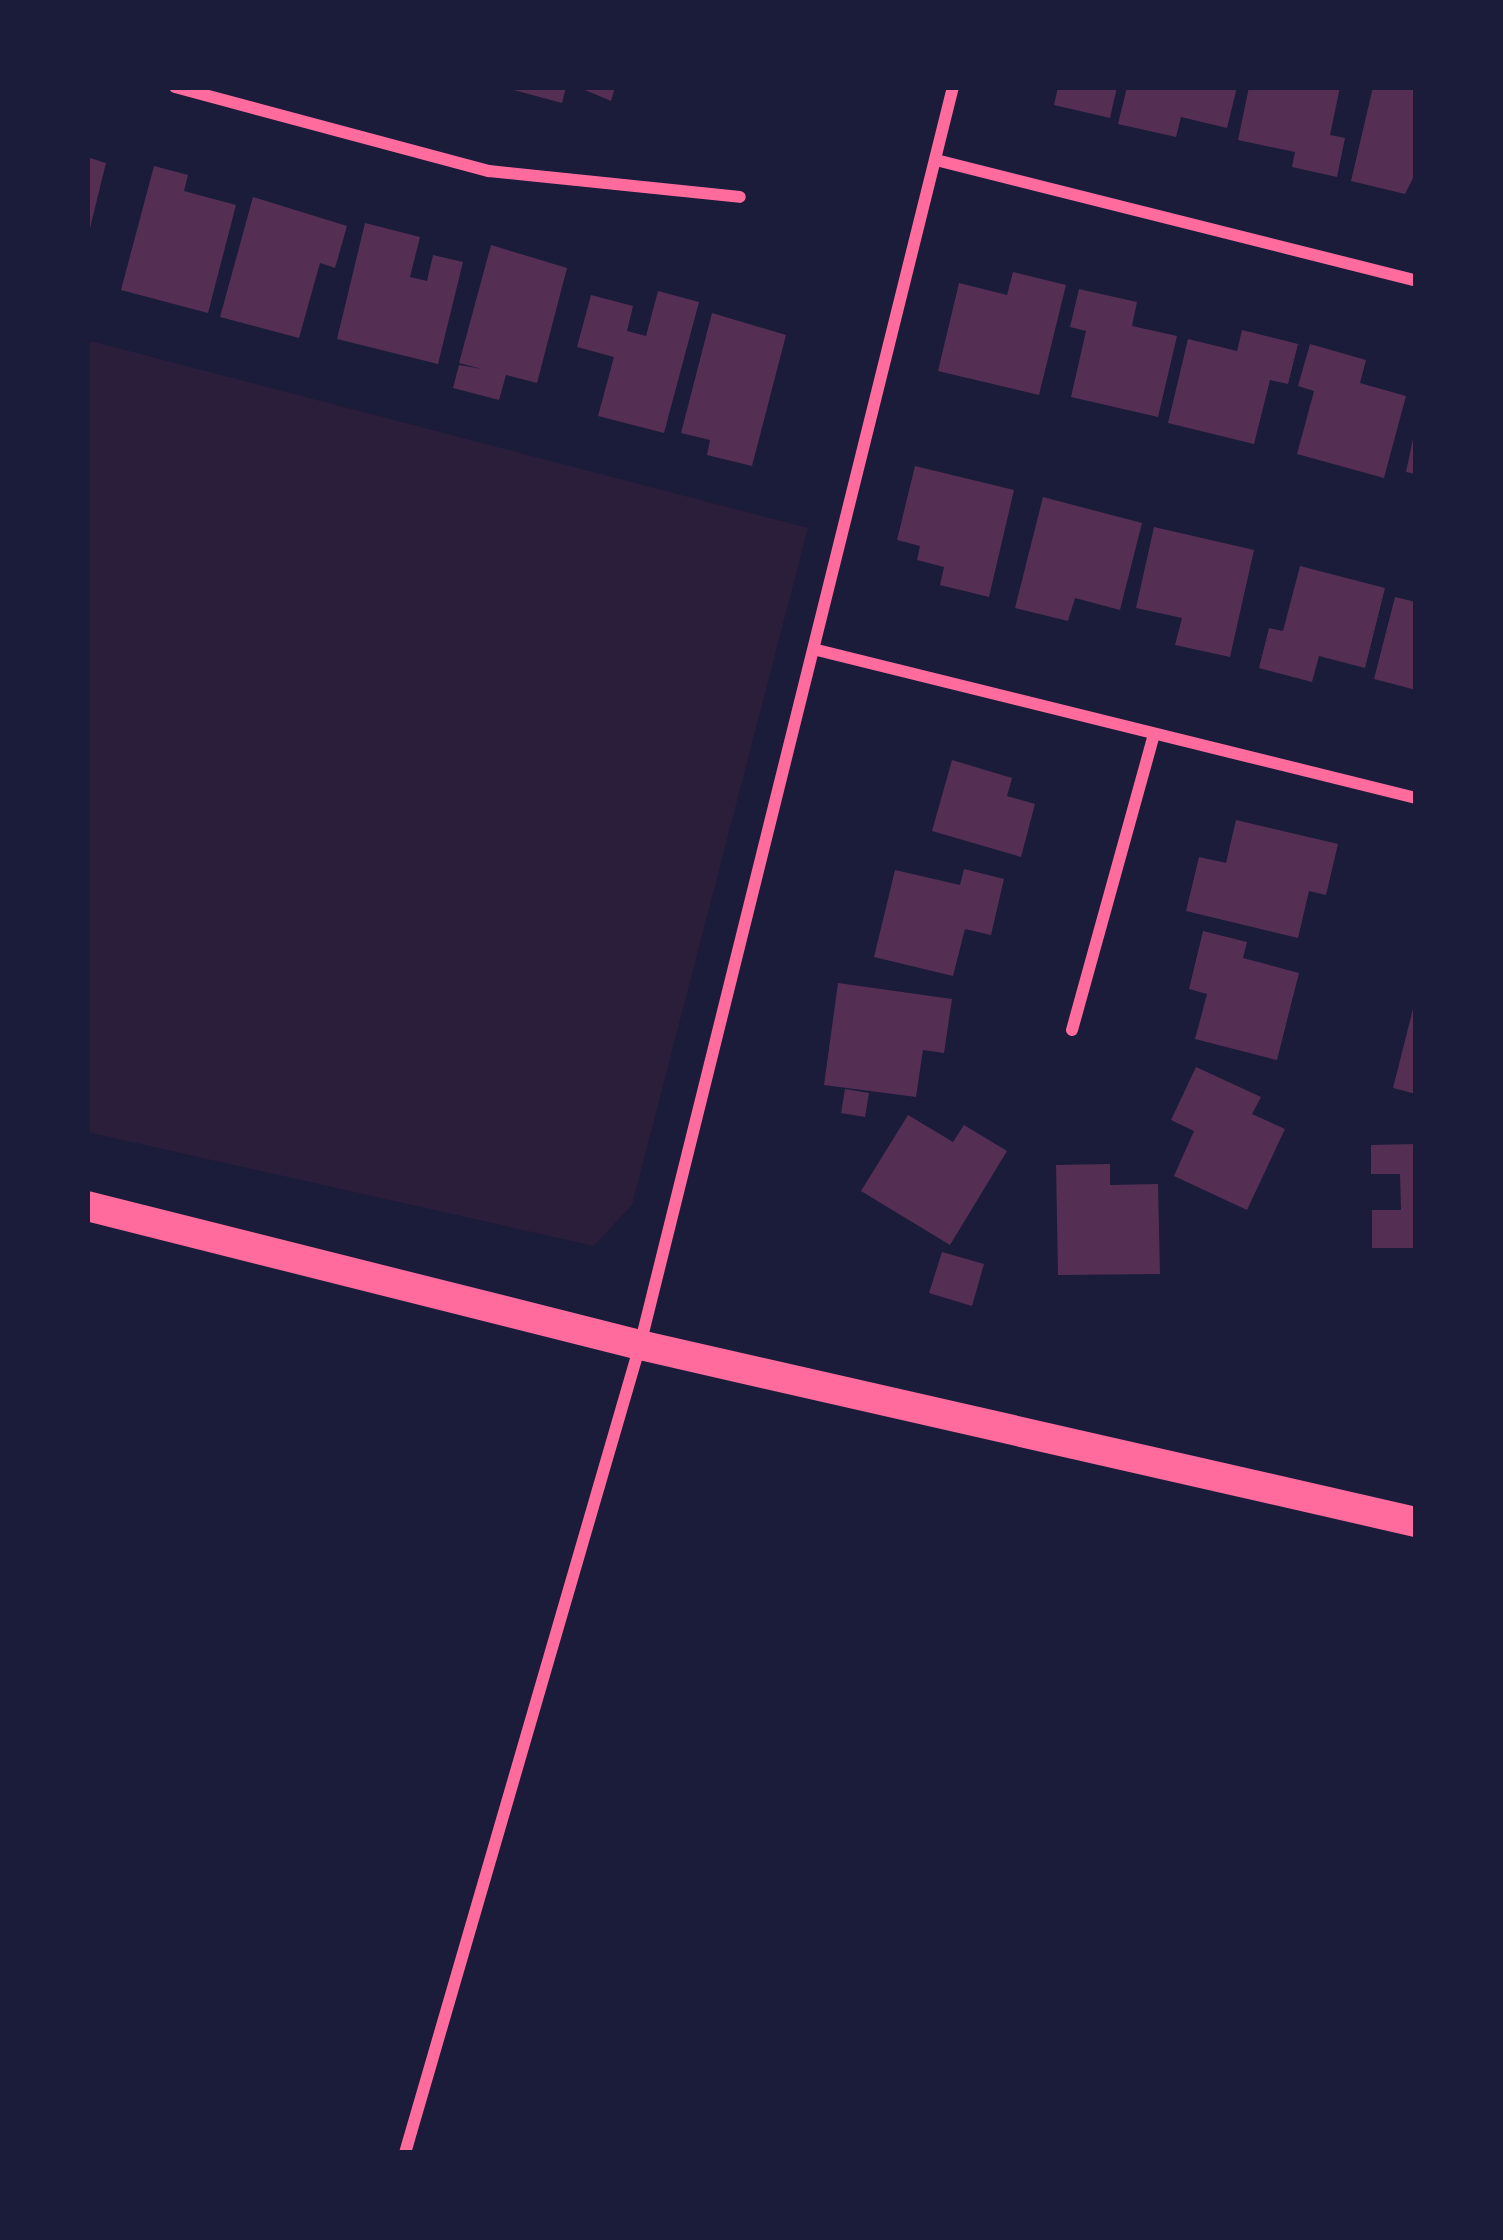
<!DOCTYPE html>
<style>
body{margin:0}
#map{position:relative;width:1503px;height:2240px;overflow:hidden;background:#1b1b3a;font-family:"Alegreya Sans",sans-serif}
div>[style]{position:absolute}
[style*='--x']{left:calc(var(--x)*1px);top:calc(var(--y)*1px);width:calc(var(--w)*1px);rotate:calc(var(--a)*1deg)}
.green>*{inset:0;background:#2a1e3b}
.building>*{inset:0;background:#542f53}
.minor>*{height:12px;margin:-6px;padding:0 6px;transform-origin:6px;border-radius:6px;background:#ff6b9d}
.primary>*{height:30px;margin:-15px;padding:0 15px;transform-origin:15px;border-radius:15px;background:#ff6b9d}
span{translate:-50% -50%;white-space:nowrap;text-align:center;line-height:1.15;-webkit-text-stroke:9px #1b1b3a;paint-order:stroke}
.frame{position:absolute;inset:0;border:90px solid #1b1b3a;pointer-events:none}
</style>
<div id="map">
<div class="green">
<div style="clip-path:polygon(87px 340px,808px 528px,632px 1205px,594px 1246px,87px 1132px)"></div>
</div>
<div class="building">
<div style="clip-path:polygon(502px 87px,566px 87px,562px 103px)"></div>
<div style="clip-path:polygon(578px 87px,615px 87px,611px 101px)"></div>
<div style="clip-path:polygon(1058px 87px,1117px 87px,1110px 118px,1054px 105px)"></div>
<div style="clip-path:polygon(1127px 87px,1146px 88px,1237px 87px,1227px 128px,1181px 117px,1176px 137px,1118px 124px)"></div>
<div style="clip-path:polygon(1249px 87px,1340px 87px,1330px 135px,1345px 138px,1337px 177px,1292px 167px,1295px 152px,1238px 140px)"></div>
<div style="clip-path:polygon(1373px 87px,1416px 87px,1416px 172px,1405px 194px,1351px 181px)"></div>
<div style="clip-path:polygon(87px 157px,106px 163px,89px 232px,87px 232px)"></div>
<div style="clip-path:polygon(154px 166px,188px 175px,184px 191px,236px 205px,208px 313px,121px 290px)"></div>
<div style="clip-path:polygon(253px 197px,347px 226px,335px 268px,320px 263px,299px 338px,220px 317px)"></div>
<div style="clip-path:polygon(365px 223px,420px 237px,410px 277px,427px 281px,433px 255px,463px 262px,438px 364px,337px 339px)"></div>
<div style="clip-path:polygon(491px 245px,567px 268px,537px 383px,506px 375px,499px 400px,453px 388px,459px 365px,482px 369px,459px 363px)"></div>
<div style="clip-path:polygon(1013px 272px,1066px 285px,1039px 395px,938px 371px,959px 283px,1007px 295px)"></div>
<div style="clip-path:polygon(1079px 289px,1137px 302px,1132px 326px,1177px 336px,1158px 417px,1071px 397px,1086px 331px,1070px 327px)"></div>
<div style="clip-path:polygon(658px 291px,699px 302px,664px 433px,598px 416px,614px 357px,577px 347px,591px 295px,633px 306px,627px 331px,646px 336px)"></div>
<div style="clip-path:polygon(712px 313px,786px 335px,752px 466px,707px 455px,710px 440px,681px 433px)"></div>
<div style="clip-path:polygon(1242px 330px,1298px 344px,1288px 384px,1270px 380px,1254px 444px,1168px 423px,1188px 339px,1237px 351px)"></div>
<div style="clip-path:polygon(1310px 344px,1366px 360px,1360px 383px,1406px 396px,1384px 478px,1297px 454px,1314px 391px,1298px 386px)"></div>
<div style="clip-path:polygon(1414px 434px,1416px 434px,1416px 474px,1406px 472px)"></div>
<div style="clip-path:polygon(915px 466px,1014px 490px,989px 597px,940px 585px,944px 567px,917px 560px,920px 546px,897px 540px)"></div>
<div style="clip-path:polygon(1043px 497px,1142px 523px,1120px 610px,1075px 598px,1068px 621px,1015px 608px)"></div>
<div style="clip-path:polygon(1154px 527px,1254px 550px,1230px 657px,1175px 645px,1182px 618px,1136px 608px)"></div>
<div style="clip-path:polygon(1300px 566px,1385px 588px,1365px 668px,1319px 656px,1312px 682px,1259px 668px,1269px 628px,1283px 631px)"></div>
<div style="clip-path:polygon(1395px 597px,1416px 602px,1416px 690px,1374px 679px)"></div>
<div style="clip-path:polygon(952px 760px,1012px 778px,1007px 796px,1035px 804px,1021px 857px,932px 831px)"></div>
<div style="clip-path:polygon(1236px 820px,1338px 844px,1326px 895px,1309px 891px,1298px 938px,1186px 911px,1199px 857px,1226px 863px)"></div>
<div style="clip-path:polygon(964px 869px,1004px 879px,991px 935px,965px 929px,953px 976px,874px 957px,895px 870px,960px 885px)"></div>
<div style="clip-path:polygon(1203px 931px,1247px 942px,1243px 958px,1299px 973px,1277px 1060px,1195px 1039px,1207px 994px,1189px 989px)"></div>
<div style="clip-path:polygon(838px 983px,952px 999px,944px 1053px,923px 1050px,916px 1097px,824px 1085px)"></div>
<div style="clip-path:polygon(1416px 997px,1416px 1094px,1393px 1088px)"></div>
<div style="clip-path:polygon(1196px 1067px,1261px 1097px,1252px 1114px,1285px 1129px,1247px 1210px,1174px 1176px,1194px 1131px,1171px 1120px)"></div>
<div style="clip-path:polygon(845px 1089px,869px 1093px,865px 1117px,841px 1113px)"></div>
<div style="clip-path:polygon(908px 1115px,953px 1142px,964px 1125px,1007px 1151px,950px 1245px,861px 1191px)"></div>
<div style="clip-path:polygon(1416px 1144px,1416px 1248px,1372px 1248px,1372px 1210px,1401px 1210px,1400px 1174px,1371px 1174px,1371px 1145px)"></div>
<div style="clip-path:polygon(1110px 1164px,1110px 1185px,1158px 1184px,1160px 1274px,1058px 1275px,1056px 1165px)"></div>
<div style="clip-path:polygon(942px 1252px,984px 1264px,972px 1306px,929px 1293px)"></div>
</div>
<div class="minor">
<div style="--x:175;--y:87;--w:325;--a:15"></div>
<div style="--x:489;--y:171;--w:252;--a:5.9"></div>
<div style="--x:936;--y:160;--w:495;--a:14.1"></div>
<div style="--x:817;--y:650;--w:617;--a:13.88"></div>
<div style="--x:1072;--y:1030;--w:307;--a:-74.5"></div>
<div style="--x:405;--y:2153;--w:841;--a:-73.78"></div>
<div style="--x:640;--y:1345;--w:1296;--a:-76.03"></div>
</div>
<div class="primary">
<div style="--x:87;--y:1206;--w:570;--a:14.11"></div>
<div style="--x:640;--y:1345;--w:796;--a:12.85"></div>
</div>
<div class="frame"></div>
</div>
